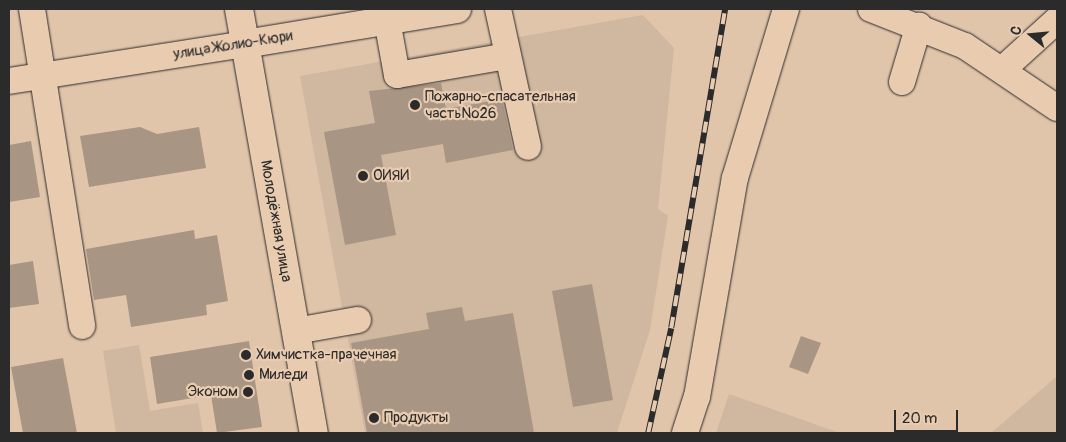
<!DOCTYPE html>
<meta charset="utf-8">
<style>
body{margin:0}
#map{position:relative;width:1066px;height:442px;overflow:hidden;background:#e1c5ab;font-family:Pangolin,sans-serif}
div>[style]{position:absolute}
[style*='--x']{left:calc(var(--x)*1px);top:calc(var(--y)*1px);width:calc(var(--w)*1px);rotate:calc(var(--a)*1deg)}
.built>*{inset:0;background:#d0b79f}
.building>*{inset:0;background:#a99583}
.roads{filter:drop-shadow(0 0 1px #2b2b2b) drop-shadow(0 0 1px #2b2b2b)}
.minor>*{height:26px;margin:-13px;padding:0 13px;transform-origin:13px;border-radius:13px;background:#e9cbb0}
.major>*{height:28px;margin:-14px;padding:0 14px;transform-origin:14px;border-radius:14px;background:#e9cbb0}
.rail>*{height:5.5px;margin-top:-2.75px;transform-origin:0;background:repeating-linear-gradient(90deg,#e9cbb0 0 11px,#2b2b2b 0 22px);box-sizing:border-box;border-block:1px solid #2b2b2b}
.dots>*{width:14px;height:14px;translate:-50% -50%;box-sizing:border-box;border:2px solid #e9cbb0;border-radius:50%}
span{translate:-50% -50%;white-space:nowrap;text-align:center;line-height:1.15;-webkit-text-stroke:4.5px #e9cbb0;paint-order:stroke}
.street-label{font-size:15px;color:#2b2b2b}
.poi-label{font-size:15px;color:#2b2b2b}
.left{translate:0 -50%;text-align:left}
.right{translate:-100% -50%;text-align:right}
.frame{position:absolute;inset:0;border:10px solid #2b2b2b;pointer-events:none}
.north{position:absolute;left:1006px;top:10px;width:50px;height:50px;-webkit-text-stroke:4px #e9cbb0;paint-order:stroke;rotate:287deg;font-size:14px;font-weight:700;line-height:20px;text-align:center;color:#2b2b2b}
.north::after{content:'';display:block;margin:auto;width:18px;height:22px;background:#2b2b2b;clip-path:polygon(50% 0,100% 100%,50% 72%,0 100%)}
.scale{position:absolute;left:894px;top:410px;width:64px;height:22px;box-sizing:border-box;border:2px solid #2b2b2b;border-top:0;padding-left:6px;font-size:15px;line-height:18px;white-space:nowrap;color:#2b2b2b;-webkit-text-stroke:4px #e9cbb0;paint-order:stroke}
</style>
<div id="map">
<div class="built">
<div style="clip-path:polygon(643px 15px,674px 48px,658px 209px,668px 216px,650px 330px,617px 433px,365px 433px,300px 76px)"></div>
<div style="clip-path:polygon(139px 345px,150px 411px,198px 403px,203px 433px,116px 433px,103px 351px)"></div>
<div style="clip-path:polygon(1057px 376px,1057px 433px,991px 433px)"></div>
<div style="clip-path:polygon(729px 394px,840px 433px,716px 433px)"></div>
</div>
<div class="building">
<div style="clip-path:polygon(441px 83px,446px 109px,502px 99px,513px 150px,446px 163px,443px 144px,381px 155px,396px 235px,345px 245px,324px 132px,375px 123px,369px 91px)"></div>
<div style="clip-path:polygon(140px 127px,157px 134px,199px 127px,206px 168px,89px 187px,80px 136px)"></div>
<div style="clip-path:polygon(31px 141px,40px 197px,9px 202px,9px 145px)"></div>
<div style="clip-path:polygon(194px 230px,195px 239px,217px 235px,228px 301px,206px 305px,207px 315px,131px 327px,126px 295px,94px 300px,86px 249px)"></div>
<div style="clip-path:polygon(33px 261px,39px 304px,9px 308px,9px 265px)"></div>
<div style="clip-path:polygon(592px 284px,613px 400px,573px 407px,552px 291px)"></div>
<div style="clip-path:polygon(462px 307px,465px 321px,513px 313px,534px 433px,367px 433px,351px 343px,429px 329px,426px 313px)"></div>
<div style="clip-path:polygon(801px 336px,821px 343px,808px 374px,789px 367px)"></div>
<div style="clip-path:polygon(249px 341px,262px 427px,217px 433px,211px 395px,157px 404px,150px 357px)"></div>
<div style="clip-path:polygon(63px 358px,77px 433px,23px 433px,11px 367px)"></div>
</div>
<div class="roads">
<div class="minor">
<div style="--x:32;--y:9;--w:321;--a:81"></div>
<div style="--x:498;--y:9;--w:141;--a:77.7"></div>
<div style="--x:871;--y:9;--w:101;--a:21.5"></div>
<div style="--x:965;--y:46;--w:111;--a:34"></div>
<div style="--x:387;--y:20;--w:56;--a:79.7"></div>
<div style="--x:397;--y:75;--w:112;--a:-9.8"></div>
<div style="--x:1003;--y:69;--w:73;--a:-42.2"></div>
<div style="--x:9;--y:81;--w:239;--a:-8.9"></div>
<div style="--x:902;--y:82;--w:59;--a:-73.4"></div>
<div style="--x:296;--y:331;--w:63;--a:-10.1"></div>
<div style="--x:685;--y:433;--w:38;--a:-72"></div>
<div style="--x:697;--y:397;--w:222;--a:-80.2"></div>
<div style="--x:735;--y:178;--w:177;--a:-73.2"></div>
</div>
<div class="major">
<div style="--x:239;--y:9;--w:431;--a:80"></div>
<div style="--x:245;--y:44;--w:215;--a:-9.4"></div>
</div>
</div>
<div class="rail">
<div style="--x:648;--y:433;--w:107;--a:-77.6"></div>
<div style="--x:671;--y:328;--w:324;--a:-80.4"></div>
</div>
<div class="dots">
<div style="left:415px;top:105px;background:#2b2b2b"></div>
<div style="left:363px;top:176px;background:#2b2b2b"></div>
<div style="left:246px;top:355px;background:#2b2b2b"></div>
<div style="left:249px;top:375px;background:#2b2b2b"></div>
<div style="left:248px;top:392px;background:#2b2b2b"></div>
<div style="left:374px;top:418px;background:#2b2b2b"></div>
</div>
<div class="street-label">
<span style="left:233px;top:45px;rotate:-9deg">улица Жолио-Кюри</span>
<span style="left:276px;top:221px;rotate:80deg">Молодёжная улица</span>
</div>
<div class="poi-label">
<span class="left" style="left:425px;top:105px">Пожарно-спасательная<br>часть№26</span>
<span class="left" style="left:373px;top:176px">ОИЯИ</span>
<span class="left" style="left:256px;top:355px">Химчистка-прачечная</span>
<span class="left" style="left:259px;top:375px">Миледи</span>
<span class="right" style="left:238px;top:392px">Эконом</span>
<span class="left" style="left:384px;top:418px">Продукты</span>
</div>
<div class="frame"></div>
<div class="north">С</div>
<div class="scale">20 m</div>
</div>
